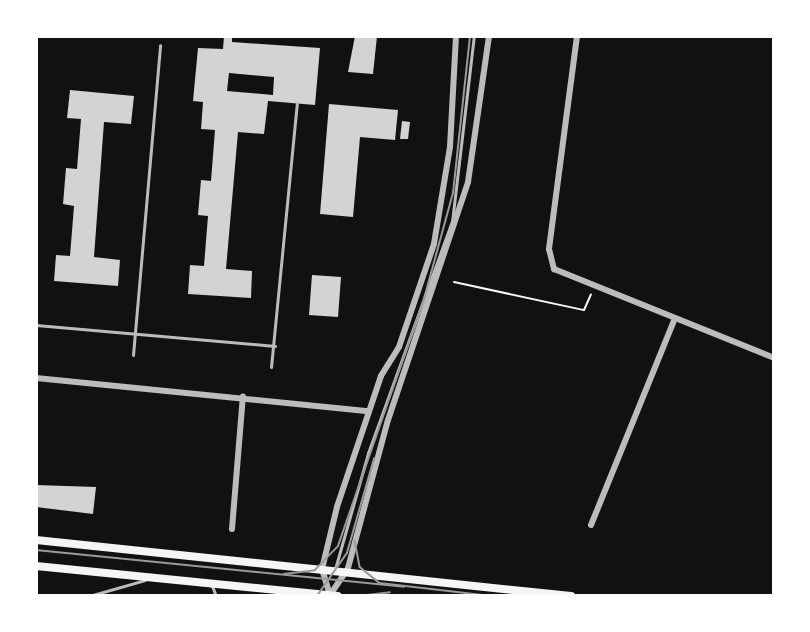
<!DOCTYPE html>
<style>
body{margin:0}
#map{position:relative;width:810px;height:632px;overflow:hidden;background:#111;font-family:"Varela Round",sans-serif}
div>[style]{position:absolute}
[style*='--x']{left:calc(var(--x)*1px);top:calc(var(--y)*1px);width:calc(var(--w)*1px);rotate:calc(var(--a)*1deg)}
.building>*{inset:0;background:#d3d3d3}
.path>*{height:2px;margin:-1px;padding:0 1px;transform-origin:1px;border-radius:1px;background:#f5f5f5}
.service>*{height:3px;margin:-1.5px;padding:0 1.5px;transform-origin:1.5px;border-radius:1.5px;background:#bcbcbc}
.minor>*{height:6px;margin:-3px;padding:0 3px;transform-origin:3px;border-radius:3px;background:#bcbcbc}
.secondary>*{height:8px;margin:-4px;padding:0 4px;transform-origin:4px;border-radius:4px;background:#f5f5f5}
.tram>*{height:1.5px;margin:-0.75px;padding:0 0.75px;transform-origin:0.75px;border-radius:0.75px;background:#9a9a9a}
span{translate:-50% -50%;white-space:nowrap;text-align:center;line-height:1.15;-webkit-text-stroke:5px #fff;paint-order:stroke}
.frame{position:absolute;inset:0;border:38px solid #fff;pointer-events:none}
</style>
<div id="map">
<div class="building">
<div style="clip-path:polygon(evenodd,224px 36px,232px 36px,232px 42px,320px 48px,315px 105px,268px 101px,264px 134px,238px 132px,226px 269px,252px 271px,251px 298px,188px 294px,190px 265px,204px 266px,208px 216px,198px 215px,201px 180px,211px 181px,215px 130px,201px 129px,203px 102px,193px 101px,198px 48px,223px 49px,224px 36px,229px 73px,274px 77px,273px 95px,227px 91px,229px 73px)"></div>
<div style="clip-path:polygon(355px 36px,377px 36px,373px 74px,348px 72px)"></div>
<div style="clip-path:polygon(70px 90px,134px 96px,131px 124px,104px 122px,94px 257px,120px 260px,118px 286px,54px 281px,56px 255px,70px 256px,74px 206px,63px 204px,66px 168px,77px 169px,81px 119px,67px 118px)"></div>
<div style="clip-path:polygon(329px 104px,398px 110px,395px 140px,360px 137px,353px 217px,320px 214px)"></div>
<div style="clip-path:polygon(402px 121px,410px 122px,408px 139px,400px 139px)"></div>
<div style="clip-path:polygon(312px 275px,341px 277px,338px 317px,309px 315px)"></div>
<div style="clip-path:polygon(36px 485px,96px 487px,93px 514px,36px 507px)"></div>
</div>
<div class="path">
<div style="--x:454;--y:282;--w:133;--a:12.2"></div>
<div style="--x:584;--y:310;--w:17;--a:-66"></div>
</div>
<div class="service">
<div style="--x:452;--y:222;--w:187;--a:-83.3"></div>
<div style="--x:36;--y:325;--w:240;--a:5"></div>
<div style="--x:133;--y:355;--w:311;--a:-85"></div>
<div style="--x:271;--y:367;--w:265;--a:-84.4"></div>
<div style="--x:335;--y:569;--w:121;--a:-74.1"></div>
<div style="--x:368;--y:453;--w:247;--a:-70.1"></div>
<div style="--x:212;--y:586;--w:11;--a:68"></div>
<div style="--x:89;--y:596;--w:58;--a:-15.9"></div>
</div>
<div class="minor">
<div style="--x:456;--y:36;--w:111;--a:93.1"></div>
<div style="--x:450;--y:147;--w:98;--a:99.4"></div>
<div style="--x:434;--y:244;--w:109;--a:108.8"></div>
<div style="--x:399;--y:347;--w:34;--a:122"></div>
<div style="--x:381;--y:376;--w:138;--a:108.6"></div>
<div style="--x:337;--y:507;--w:64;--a:103.6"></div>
<div style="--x:322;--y:569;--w:27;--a:73"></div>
<div style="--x:330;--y:595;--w:32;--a:-56"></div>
<div style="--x:348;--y:568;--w:153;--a:-74.9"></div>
<div style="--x:388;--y:420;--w:251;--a:-71.4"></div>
<div style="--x:468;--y:182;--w:148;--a:-81.8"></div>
<div style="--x:577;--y:36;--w:215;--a:97.5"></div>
<div style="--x:549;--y:249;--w:21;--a:76"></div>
<div style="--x:554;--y:269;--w:237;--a:22"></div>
<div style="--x:36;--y:378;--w:334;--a:5.7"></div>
<div style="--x:591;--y:525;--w:220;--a:-67.9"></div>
<div style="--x:232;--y:529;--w:133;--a:-85.3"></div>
</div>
<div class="secondary">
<div style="--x:36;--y:540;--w:538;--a:5.98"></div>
<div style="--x:36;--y:566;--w:303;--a:5.7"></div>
</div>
<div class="tram">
<div style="--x:355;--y:541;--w:26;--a:79"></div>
<div style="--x:360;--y:567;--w:26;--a:39"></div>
<div style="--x:380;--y:583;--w:114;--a:6.6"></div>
<div style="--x:36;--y:550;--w:370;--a:5.7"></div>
<div style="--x:284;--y:574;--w:31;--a:-7"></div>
<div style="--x:315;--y:570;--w:33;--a:-46"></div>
<div style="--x:338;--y:546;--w:262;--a:-70.8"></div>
<div style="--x:424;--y:299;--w:110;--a:-74.7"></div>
<div style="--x:453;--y:193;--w:158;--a:-83.8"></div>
<div style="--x:317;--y:596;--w:52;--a:-55.1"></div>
<div style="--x:347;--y:553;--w:98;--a:-74"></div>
<div style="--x:359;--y:596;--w:31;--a:-7"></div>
</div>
<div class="frame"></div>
</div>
